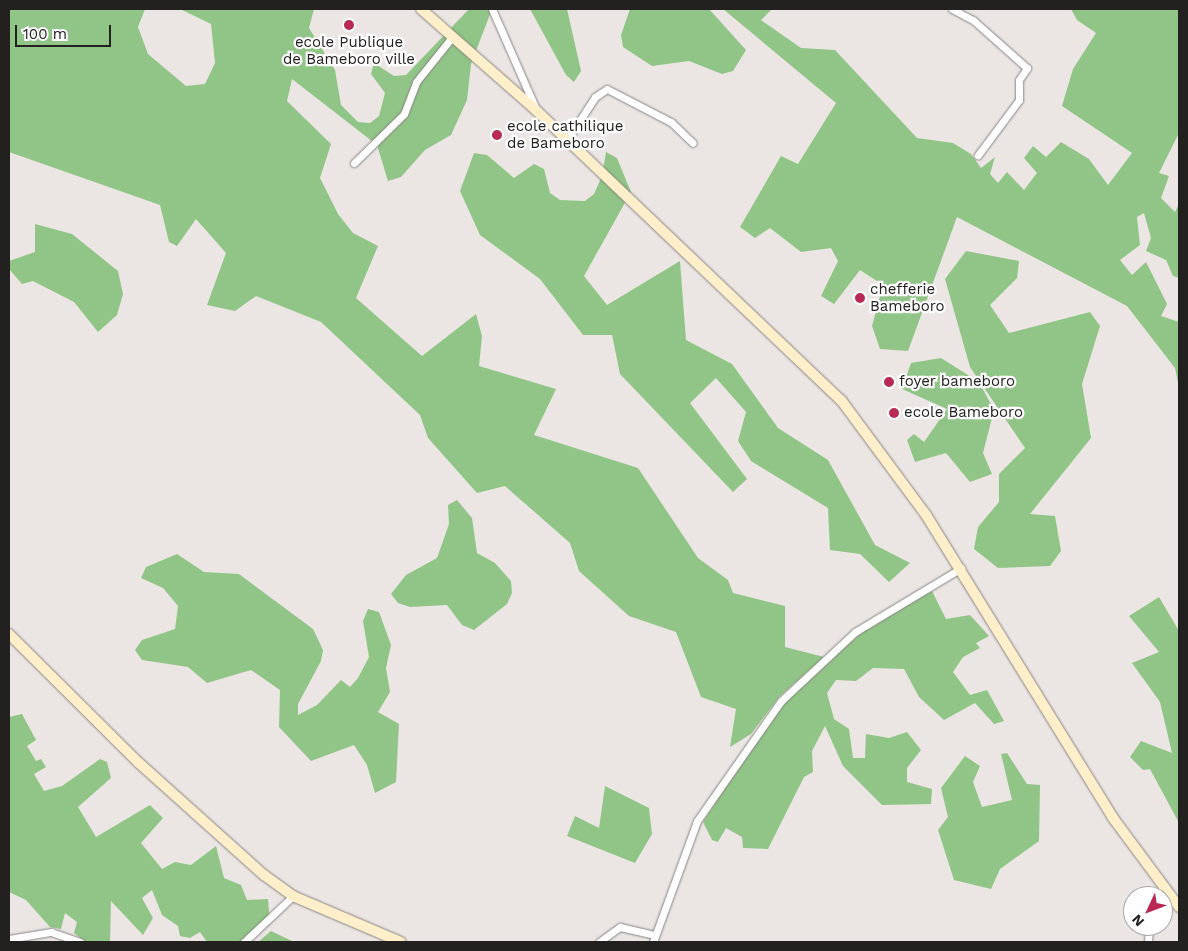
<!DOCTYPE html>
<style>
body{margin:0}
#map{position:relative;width:1188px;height:951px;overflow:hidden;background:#ebe6e3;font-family:"Work Sans",sans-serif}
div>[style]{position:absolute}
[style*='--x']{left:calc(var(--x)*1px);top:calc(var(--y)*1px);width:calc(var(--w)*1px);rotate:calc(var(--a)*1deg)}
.green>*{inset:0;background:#91c587}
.roads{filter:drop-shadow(0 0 1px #8a8583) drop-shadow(0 0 1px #8a8583)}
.street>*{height:7px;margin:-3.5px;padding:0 3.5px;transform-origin:3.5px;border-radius:3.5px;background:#fff}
.secondary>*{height:10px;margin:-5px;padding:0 5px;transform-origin:5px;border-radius:5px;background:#ffeeca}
.dots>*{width:14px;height:14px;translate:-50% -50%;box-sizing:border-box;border:2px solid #fff;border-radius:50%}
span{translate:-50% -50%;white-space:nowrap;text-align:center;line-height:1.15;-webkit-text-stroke:4.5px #fff;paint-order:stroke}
.poi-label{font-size:15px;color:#232120}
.left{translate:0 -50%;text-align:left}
.frame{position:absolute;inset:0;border:10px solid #232120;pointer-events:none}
.north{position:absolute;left:1123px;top:886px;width:50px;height:50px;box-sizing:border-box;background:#fff;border:1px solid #a7a6a6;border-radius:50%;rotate:227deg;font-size:14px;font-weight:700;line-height:20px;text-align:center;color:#232120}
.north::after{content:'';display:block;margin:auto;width:18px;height:22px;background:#b92953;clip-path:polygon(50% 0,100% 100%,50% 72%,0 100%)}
.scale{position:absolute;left:15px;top:25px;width:96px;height:22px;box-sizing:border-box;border:2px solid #232120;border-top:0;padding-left:6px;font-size:15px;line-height:18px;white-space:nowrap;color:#232120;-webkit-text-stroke:4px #fff;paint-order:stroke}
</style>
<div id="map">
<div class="green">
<div style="clip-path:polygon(9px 9px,145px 9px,138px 27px,148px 54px,186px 86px,205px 84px,215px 63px,211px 24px,180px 9px,314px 9px,309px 28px,335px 70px,341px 105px,358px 122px,370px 123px,379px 116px,385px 93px,371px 74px,374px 63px,394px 76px,406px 75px,469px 9px,492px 9px,471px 64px,467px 100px,451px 135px,425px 150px,401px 177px,388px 181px,377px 145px,292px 79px,287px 101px,331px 144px,320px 178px,338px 214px,353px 233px,378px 246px,356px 298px,422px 356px,476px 314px,482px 336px,479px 366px,556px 389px,534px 435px,638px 468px,698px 558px,728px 580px,733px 593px,785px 606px,785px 647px,824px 657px,780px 696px,751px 734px,730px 747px,736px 709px,701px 697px,676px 632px,629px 616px,579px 571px,570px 543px,505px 486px,477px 493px,428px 438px,420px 415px,321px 322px,256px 296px,235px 311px,207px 305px,226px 253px,196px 219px,177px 246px,169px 242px,160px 205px,9px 152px)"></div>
<div style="clip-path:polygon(530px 9px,567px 9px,581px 71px,574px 82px,566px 75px)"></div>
<div style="clip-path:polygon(630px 9px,709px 9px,746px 50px,733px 71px,722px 74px,689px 61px,652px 66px,623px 47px,621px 35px)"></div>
<div style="clip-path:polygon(723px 9px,772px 9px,761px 20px,801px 48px,835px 50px,917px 138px,953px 143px,971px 154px,981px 168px,995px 157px,990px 174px,998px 183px,1007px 172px,1024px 190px,1037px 173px,1024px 158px,1033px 146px,1046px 157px,1061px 142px,1089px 159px,1108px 185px,1132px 153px,1062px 106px,1073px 69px,1096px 33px,1077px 20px,1071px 9px,1179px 9px,1179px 133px,1159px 173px,1169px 176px,1161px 198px,1175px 212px,1179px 204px,1179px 278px,1173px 276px,1166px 260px,1146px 251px,1151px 238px,1144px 213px,1137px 217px,1140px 245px,1120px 260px,1132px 275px,1146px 262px,1167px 304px,1161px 316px,1179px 322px,1179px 388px,1175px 368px,1127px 306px,957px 217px,908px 351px,880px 349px,872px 326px,883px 285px,860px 270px,834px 304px,821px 296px,838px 261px,831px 248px,801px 252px,770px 228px,755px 238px,740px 227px,781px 156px,798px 164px,836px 103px)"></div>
<div style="clip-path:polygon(606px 152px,617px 158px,631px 192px,584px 276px,607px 305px,680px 261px,686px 340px,732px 364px,778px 428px,828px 460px,875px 545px,910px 563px,889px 582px,860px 554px,830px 550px,828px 508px,751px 461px,738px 441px,746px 412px,716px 378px,690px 403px,747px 479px,733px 492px,620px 374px,612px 335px,583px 335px,540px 279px,480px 235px,460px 191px,474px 153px,487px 155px,514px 178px,534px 164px,544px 169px,550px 193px,560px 200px,585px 201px,594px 194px,602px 176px)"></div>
<div style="clip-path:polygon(35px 224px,72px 234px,118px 271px,123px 294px,117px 315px,98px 332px,74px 302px,33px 281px,22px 284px,9px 269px,9px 261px,35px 252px)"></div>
<div style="clip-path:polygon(966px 251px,1019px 261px,1017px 278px,990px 305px,1009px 333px,1090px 312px,1100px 326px,1082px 384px,1091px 438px,1030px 514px,1055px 516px,1061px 551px,1050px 566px,998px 568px,974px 549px,978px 527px,999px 502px,999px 474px,1025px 448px,970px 367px,945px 279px)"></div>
<div style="clip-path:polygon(941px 358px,979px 382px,994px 410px,983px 453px,992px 474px,970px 482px,946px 453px,915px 462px,907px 440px,914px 434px,924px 442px,947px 409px,902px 389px,911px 363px)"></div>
<div style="clip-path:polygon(457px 500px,472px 518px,477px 553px,495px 563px,511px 581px,512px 593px,507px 604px,474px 630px,462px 625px,447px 605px,410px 607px,398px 603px,391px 594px,406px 575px,437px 558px,449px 524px,448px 505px)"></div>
<div style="clip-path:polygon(177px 554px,204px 572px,239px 574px,313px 629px,323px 650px,321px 661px,298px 704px,298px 715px,317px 705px,341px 680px,350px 687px,358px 678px,369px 657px,363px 621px,368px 609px,379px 612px,391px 645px,386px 668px,390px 692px,378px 712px,399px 724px,396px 782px,375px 793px,367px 765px,354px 745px,311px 761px,279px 727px,280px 690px,251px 670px,207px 683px,188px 667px,142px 660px,135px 650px,142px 640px,175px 629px,178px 606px,163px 588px,141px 578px,146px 567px)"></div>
<div style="clip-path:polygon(932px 591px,946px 619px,970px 615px,989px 636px,976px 643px,980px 648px,963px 657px,953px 672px,970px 695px,987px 690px,1004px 721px,994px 724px,975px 703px,944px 720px,919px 697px,904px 669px,873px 668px,856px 681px,836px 680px,827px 693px,834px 719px,849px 729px,853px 758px,865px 758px,866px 734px,889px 738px,907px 732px,921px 750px,907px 768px,907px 782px,932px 789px,931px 804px,882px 805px,843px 766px,825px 726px,812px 751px,813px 772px,804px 777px,768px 849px,743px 848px,742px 837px,726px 828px,718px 842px,712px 840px,703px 822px,760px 734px,801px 683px,870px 626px)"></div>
<div style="clip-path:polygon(1159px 597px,1179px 631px,1179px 823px,1150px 769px,1143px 770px,1130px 757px,1141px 741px,1172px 753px,1160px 702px,1132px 663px,1159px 652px,1129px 616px)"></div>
<div style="clip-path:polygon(22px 714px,36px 740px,27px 746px,36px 761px,41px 759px,46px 767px,34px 774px,44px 791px,62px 786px,100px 759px,107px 762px,111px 778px,78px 807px,96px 837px,150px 805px,163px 818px,141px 843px,162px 869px,175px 862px,191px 865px,216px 846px,224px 878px,241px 885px,247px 900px,268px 899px,270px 924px,247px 942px,207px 942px,200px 932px,190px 938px,180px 936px,178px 926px,162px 915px,152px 890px,142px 898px,153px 918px,143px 935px,111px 901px,110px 942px,86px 942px,74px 933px,77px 922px,65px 913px,61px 929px,50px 927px,26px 900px,9px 892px,9px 717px)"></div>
<div style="clip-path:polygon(1007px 753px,1027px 784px,1040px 785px,1039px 841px,1000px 869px,991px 889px,954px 880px,938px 830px,948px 817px,941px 788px,965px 756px,980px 766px,973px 782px,982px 807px,1012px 800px,1001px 754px)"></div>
<div style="clip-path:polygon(605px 786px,649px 808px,652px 834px,635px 863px,567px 836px,575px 816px,599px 828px)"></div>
<div style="clip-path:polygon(271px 931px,292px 941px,292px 942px,258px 942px)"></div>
</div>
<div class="roads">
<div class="street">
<div style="--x:492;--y:9;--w:107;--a:66.3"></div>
<div style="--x:952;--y:9;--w:24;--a:28"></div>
<div style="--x:973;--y:20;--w:72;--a:41.6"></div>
<div style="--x:1027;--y:68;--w:14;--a:124"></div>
<div style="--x:1019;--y:80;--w:20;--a:90"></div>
<div style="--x:1019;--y:100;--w:69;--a:126.7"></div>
<div style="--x:567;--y:140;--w:51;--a:-56.9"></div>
<div style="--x:595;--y:97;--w:14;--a:-34"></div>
<div style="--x:607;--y:89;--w:72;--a:27.3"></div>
<div style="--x:671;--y:122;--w:30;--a:44"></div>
<div style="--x:354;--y:163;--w:70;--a:-44.4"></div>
<div style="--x:404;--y:114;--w:34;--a:-69"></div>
<div style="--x:416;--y:82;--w:59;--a:-51.2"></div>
<div style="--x:1159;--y:896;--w:11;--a:-68"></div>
<div style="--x:9;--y:939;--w:43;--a:-9.5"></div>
<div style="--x:51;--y:932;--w:31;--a:19"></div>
<div style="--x:244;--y:942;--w:67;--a:-43.2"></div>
<div style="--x:599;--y:942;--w:26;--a:-36"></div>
<div style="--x:620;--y:927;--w:36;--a:13"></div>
<div style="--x:653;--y:942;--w:129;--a:-70"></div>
<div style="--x:697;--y:821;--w:146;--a:-55"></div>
<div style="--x:781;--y:701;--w:101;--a:-43"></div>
<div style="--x:855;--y:632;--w:124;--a:-31.1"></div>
<div style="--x:1148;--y:942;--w:16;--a:-86"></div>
</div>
<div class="secondary">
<div style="--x:421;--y:9;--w:154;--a:41.3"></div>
<div style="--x:537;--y:111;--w:419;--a:43.6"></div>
<div style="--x:841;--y:400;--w:143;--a:53.5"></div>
<div style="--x:926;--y:515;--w:356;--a:58.3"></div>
<div style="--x:1113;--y:818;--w:111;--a:53.4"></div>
<div style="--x:9;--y:634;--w:183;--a:44.8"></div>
<div style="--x:139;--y:763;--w:168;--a:41.9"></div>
<div style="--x:264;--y:875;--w:36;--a:36"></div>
<div style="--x:293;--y:896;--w:117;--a:23.1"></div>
</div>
</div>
<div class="dots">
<div style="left:349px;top:25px;background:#b92953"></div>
<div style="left:497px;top:135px;background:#b92953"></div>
<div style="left:860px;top:298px;background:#b92953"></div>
<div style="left:889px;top:382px;background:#b92953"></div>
<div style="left:894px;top:413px;background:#b92953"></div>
</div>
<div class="poi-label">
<span style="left:349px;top:51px">ecole Publique<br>de Bameboro ville</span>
<span class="left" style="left:507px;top:135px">ecole cathilique<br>de Bameboro</span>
<span class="left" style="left:870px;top:298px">chefferie<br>Bameboro</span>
<span class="left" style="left:899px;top:382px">foyer bameboro</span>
<span class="left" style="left:904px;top:413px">ecole Bameboro</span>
</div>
<div class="frame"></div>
<div class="north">N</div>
<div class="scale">100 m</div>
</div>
